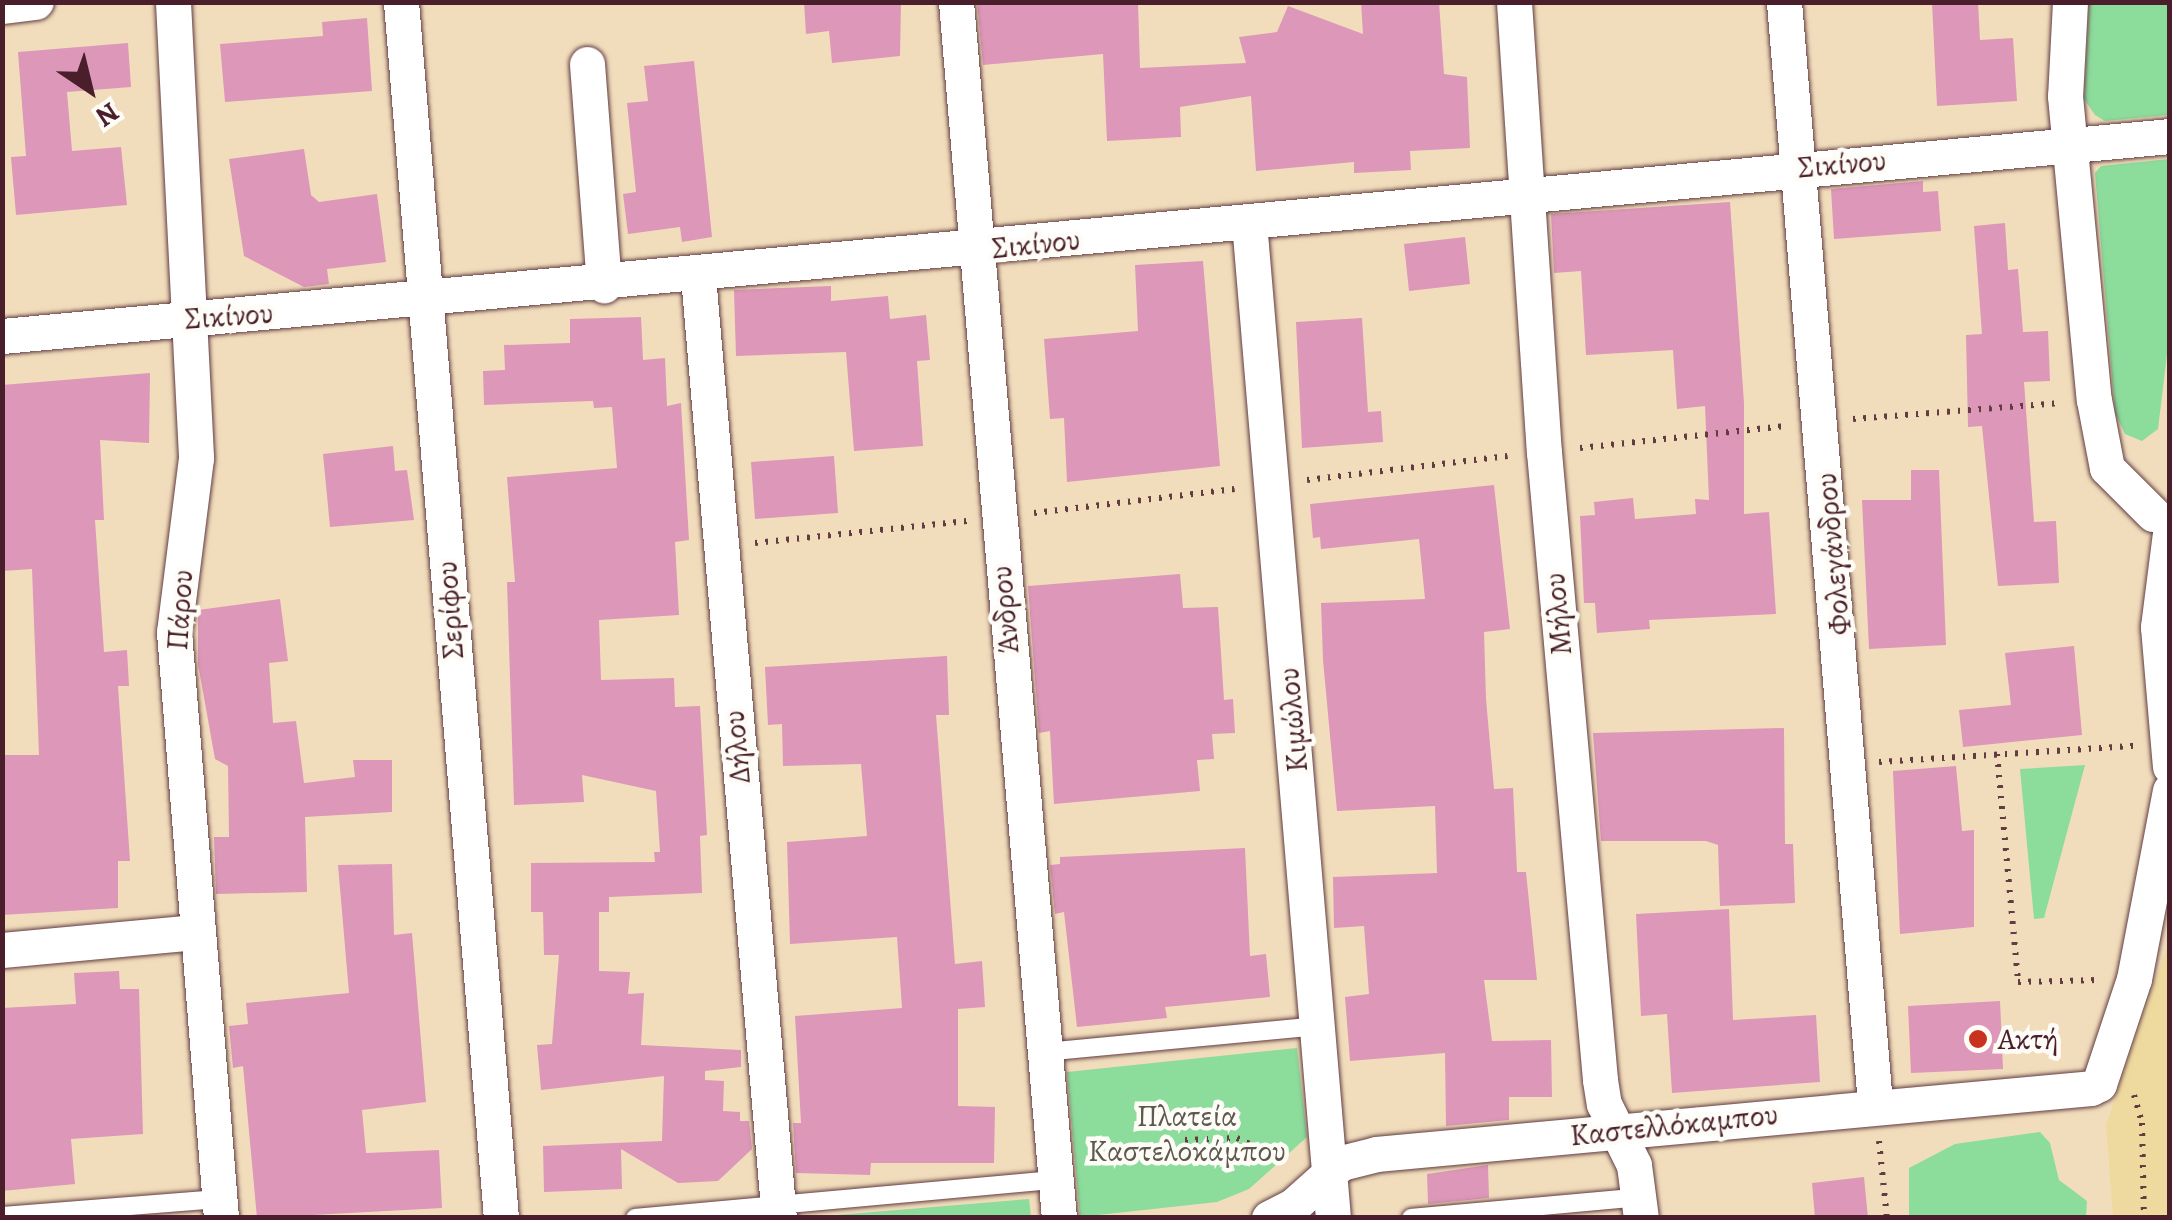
<!DOCTYPE html>
<meta charset="utf-8">
<style>
body{margin:0}
#map{position:relative;width:2172px;height:1220px;overflow:hidden;background:#f1ddbc;font-family:Alegreya,serif}
div>[style]{position:absolute}
[style*='--x']{left:calc(var(--x)*1px);top:calc(var(--y)*1px);width:calc(var(--w)*1px);rotate:calc(var(--a)*1deg)}
.green>*{inset:0;background:#8cdc9c}
.sand>*{inset:0;background:#eeda9e}
.building>*{inset:0;background:#dd97b8}
.path>*{height:6px;margin-top:-3px;transform-origin:0;background:repeating-linear-gradient(90deg,#633c41 0 2.5px,transparent 0 10.5px)}
.roads{filter:drop-shadow(0 0 2px #633c41) drop-shadow(0 0 2px #633c41)}
.lane>*{height:18px;margin:-9px;padding:0 9px;transform-origin:9px;border-radius:9px;background:#fff}
.street>*{height:35px;margin:-17.5px;padding:0 17.5px;transform-origin:17.5px;border-radius:17.5px;background:#fff}
.dots>*{width:28px;height:28px;translate:-50% -50%;box-sizing:border-box;border:5px solid #fdfcf7;border-radius:50%}
span{translate:-50% -50%;white-space:nowrap;text-align:center;line-height:1.15;-webkit-text-stroke:9px #fdfcf7;paint-order:stroke}
.street-label{font-size:30px;color:#4a1f2b}
.poi-label{font-size:30px;color:#4a1f2b}
.left{translate:0 -50%;text-align:left}
.park-label{font-size:30px;color:#5e584d}
.frame{position:absolute;inset:0;border:5px solid #4a1f2b;pointer-events:none}
.north{position:absolute;left:40px;top:40px;width:100px;height:100px;-webkit-text-stroke:8px #fdfcf7;paint-order:stroke;rotate:145deg;font-size:28px;font-weight:700;line-height:40px;text-align:center;color:#4a1f2b}
.north::after{content:'';display:block;margin:auto;width:35px;height:45px;background:#4a1f2b;clip-path:polygon(50% 0,100% 100%,50% 72%,0 100%)}
</style>
<div id="map">
<div class="green">
<div style="clip-path:polygon(2089px 3px,2169px 3px,2169px 115px,2105px 121px,2095px 115px,2084px 99px)"></div>
<div style="clip-path:polygon(2169px 159px,2169px 338px,2158px 429px,2142px 441px,2125px 434px,2115px 413px,2095px 173px,2101px 166px)"></div>
<div style="clip-path:polygon(2085px 765px,2044px 918px,2034px 919px,2020px 769px)"></div>
<div style="clip-path:polygon(1297px 1048px,1307px 1137px,1249px 1189px,1217px 1202px,1080px 1217px,1067px 1072px)"></div>
<div style="clip-path:polygon(2040px 1132px,2050px 1143px,2059px 1180px,2087px 1201px,2086px 1217px,1909px 1217px,1909px 1168px,1955px 1144px)"></div>
<div style="clip-path:polygon(1029px 1199px,1031px 1217px,813px 1217px)"></div>
</div>
<div class="sand">
<div style="clip-path:polygon(2169px 941px,2169px 1217px,2113px 1217px,2106px 1125px)"></div>
</div>
<div class="building">
<div style="clip-path:polygon(804px 2px,901px 2px,900px 56px,832px 63px,829px 31px,806px 34px)"></div>
<div style="clip-path:polygon(977px 2px,1138px 2px,1140px 68px,1246px 63px,1239px 37px,1277px 32px,1288px 6px,1363px 34px,1361px 2px,1439px 2px,1444px 74px,1467px 77px,1470px 148px,1410px 151px,1411px 170px,1354px 173px,1354px 162px,1256px 171px,1251px 96px,1180px 107px,1181px 137px,1107px 141px,1103px 54px,983px 65px)"></div>
<div style="clip-path:polygon(1932px 2px,1978px 2px,1980px 40px,2013px 38px,2017px 101px,1937px 106px)"></div>
<div style="clip-path:polygon(367px 18px,372px 91px,225px 102px,220px 44px,323px 36px,322px 22px)"></div>
<div style="clip-path:polygon(128px 43px,131px 87px,67px 92px,72px 151px,121px 147px,127px 205px,16px 215px,11px 157px,26px 156px,18px 52px)"></div>
<div style="clip-path:polygon(694px 61px,712px 237px,682px 242px,680px 227px,628px 234px,623px 194px,636px 192px,627px 103px,648px 101px,644px 66px)"></div>
<div style="clip-path:polygon(304px 149px,311px 195px,319px 202px,377px 194px,386px 262px,327px 269px,329px 284px,304px 287px,244px 256px,229px 159px)"></div>
<div style="clip-path:polygon(1923px 181px,1923px 192px,1938px 191px,1941px 231px,1834px 239px,1831px 189px)"></div>
<div style="clip-path:polygon(1730px 202px,1744px 403px,1744px 514px,1769px 512px,1776px 614px,1649px 620px,1650px 629px,1597px 633px,1595px 603px,1584px 603px,1580px 516px,1595px 515px,1594px 502px,1633px 498px,1635px 519px,1696px 514px,1695px 499px,1709px 500px,1705px 406px,1677px 409px,1673px 350px,1586px 355px,1581px 271px,1554px 273px,1551px 214px)"></div>
<div style="clip-path:polygon(2005px 223px,2008px 270px,2018px 269px,2023px 332px,2048px 331px,2050px 381px,2024px 382px,2034px 522px,2056px 521px,2059px 583px,1998px 586px,1982px 426px,1968px 427px,1966px 335px,1982px 334px,1974px 226px)"></div>
<div style="clip-path:polygon(1465px 237px,1470px 284px,1409px 291px,1404px 244px)"></div>
<div style="clip-path:polygon(1203px 261px,1220px 466px,1067px 482px,1064px 418px,1050px 419px,1044px 339px,1138px 331px,1135px 265px)"></div>
<div style="clip-path:polygon(831px 286px,831px 301px,888px 296px,890px 319px,926px 315px,930px 360px,917px 361px,923px 446px,854px 451px,846px 352px,736px 356px,734px 290px)"></div>
<div style="clip-path:polygon(641px 317px,643px 360px,665px 358px,667px 406px,681px 403px,689px 540px,675px 542px,679px 615px,599px 620px,601px 680px,674px 678px,675px 707px,700px 706px,707px 835px,700px 836px,702px 893px,609px 897px,609px 912px,599px 912px,599px 971px,630px 972px,628px 994px,644px 993px,641px 1045px,741px 1050px,741px 1067px,705px 1071px,705px 1080px,724px 1081px,723px 1111px,740px 1112px,740px 1121px,749px 1121px,752px 1149px,718px 1181px,678px 1183px,621px 1149px,622px 1189px,544px 1192px,543px 1146px,662px 1141px,664px 1076px,541px 1090px,537px 1045px,552px 1044px,559px 955px,544px 955px,543px 912px,531px 912px,531px 863px,655px 862px,654px 852px,660px 852px,656px 791px,582px 775px,584px 802px,514px 805px,507px 582px,515px 582px,507px 477px,617px 468px,612px 407px,594px 408px,593px 401px,484px 405px,483px 371px,505px 370px,504px 345px,570px 343px,570px 319px)"></div>
<div style="clip-path:polygon(1362px 318px,1368px 412px,1381px 411px,1383px 442px,1302px 448px,1296px 322px)"></div>
<div style="clip-path:polygon(150px 373px,149px 443px,100px 440px,104px 520px,95px 520px,104px 652px,127px 650px,129px 686px,118px 686px,130px 861px,118px 861px,118px 908px,2px 915px,2px 755px,39px 755px,32px 569px,2px 571px,2px 385px)"></div>
<div style="clip-path:polygon(393px 446px,395px 471px,407px 470px,414px 520px,330px 527px,323px 454px)"></div>
<div style="clip-path:polygon(834px 456px,838px 513px,755px 519px,751px 462px)"></div>
<div style="clip-path:polygon(1911px 470px,1939px 470px,1946px 645px,1869px 649px,1862px 500px,1911px 500px)"></div>
<div style="clip-path:polygon(1494px 485px,1510px 629px,1484px 632px,1486px 699px,1494px 789px,1513px 788px,1517px 872px,1526px 872px,1537px 980px,1484px 980px,1492px 1041px,1551px 1040px,1552px 1097px,1509px 1097px,1509px 1120px,1446px 1126px,1445px 1053px,1350px 1061px,1345px 997px,1369px 994px,1364px 926px,1334px 928px,1333px 877px,1437px 873px,1435px 806px,1337px 811px,1323px 660px,1321px 603px,1425px 599px,1419px 539px,1321px 549px,1320px 537px,1313px 538px,1310px 504px)"></div>
<div style="clip-path:polygon(1180px 574px,1183px 608px,1218px 607px,1224px 700px,1233px 699px,1235px 733px,1212px 734px,1214px 759px,1197px 760px,1200px 791px,1054px 804px,1050px 731px,1039px 733px,1028px 586px)"></div>
<div style="clip-path:polygon(280px 599px,288px 661px,269px 663px,273px 723px,296px 721px,304px 783px,355px 777px,353px 760px,392px 760px,392px 812px,305px 817px,307px 892px,216px 894px,214px 837px,229px 837px,228px 766px,215px 759px,198px 664px,198px 610px)"></div>
<div style="clip-path:polygon(2074px 646px,2082px 735px,1963px 747px,1959px 710px,2011px 705px,2005px 653px)"></div>
<div style="clip-path:polygon(947px 656px,949px 715px,936px 715px,955px 964px,982px 961px,985px 1007px,958px 1009px,958px 1106px,995px 1107px,994px 1163px,871px 1163px,870px 1175px,796px 1173px,793px 1123px,801px 1123px,795px 1016px,902px 1008px,897px 937px,790px 944px,787px 842px,867px 836px,861px 764px,783px 766px,782px 724px,768px 725px,765px 667px)"></div>
<div style="clip-path:polygon(1784px 728px,1785px 844px,1793px 844px,1795px 903px,1720px 906px,1718px 845px,1706px 841px,1601px 841px,1593px 733px)"></div>
<div style="clip-path:polygon(1956px 766px,1962px 831px,1974px 830px,1974px 927px,1900px 934px,1893px 771px)"></div>
<div style="clip-path:polygon(1245px 848px,1250px 956px,1266px 954px,1270px 997px,1165px 1007px,1167px 1018px,1077px 1027px,1064px 912px,1055px 914px,1050px 865px,1060px 864px,1060px 857px)"></div>
<div style="clip-path:polygon(392px 864px,394px 935px,412px 933px,426px 1102px,362px 1110px,366px 1153px,439px 1150px,442px 1208px,257px 1218px,243px 1066px,233px 1068px,229px 1026px,248px 1024px,246px 1003px,349px 993px,338px 865px)"></div>
<div style="clip-path:polygon(1729px 909px,1733px 1020px,1816px 1015px,1820px 1082px,1672px 1093px,1667px 1014px,1641px 1016px,1636px 914px)"></div>
<div style="clip-path:polygon(119px 971px,120px 989px,139px 989px,143px 1134px,71px 1139px,75px 1184px,2px 1191px,2px 1008px,76px 1004px,74px 973px)"></div>
<div style="clip-path:polygon(2000px 1001px,2003px 1069px,1911px 1073px,1908px 1006px)"></div>
<div style="clip-path:polygon(1488px 1165px,1489px 1198px,1428px 1204px,1427px 1174px)"></div>
<div style="clip-path:polygon(1864px 1177px,1868px 1218px,1815px 1218px,1812px 1183px)"></div>
</div>
<div class="path">
<div style="--x:1853;--y:419;--w:208;--a:-4.4"></div>
<div style="--x:1580;--y:448;--w:207;--a:-6.1"></div>
<div style="--x:1307;--y:480;--w:202;--a:-6.8"></div>
<div style="--x:1034;--y:513;--w:202;--a:-6.8"></div>
<div style="--x:755;--y:543;--w:213;--a:-5.9"></div>
<div style="--x:1997;--y:754;--w:229;--a:84.7"></div>
<div style="--x:2018;--y:982;--w:80;--a:-1.4"></div>
<div style="--x:1879;--y:762;--w:257;--a:-3.6"></div>
<div style="--x:2134;--y:1095;--w:29;--a:74"></div>
<div style="--x:2142;--y:1123;--w:95;--a:88.8"></div>
<div style="--x:1185;--y:1140;--w:52;--a:-2.2"></div>
<div style="--x:1237;--y:1138;--w:52;--a:25.1"></div>
<div style="--x:1879;--y:1141;--w:77;--a:84.1"></div>
</div>
<div class="roads">
<div class="lane">
<div style="--x:1044;--y:1052;--w:275;--a:-5.4"></div>
<div style="--x:2;--y:1216;--w:218;--a:-4.5"></div>
<div style="--x:635;--y:1218;--w:423;--a:-5.2"></div>
<div style="--x:1411;--y:1218;--w:230;--a:-5.2"></div>
</div>
<div class="street">
<div style="--x:173;--y:2;--w:457;--a:87.1"></div>
<div style="--x:196;--y:458;--w:175;--a:97.2"></div>
<div style="--x:174;--y:632;--w:588;--a:85.41"></div>
<div style="--x:401;--y:2;--w:1220;--a:85.3"></div>
<div style="--x:956;--y:2;--w:1220;--a:85.16"></div>
<div style="--x:1514;--y:2;--w:451;--a:86.2"></div>
<div style="--x:1544;--y:452;--w:630;--a:84.9"></div>
<div style="--x:1600;--y:1080;--w:24;--a:81"></div>
<div style="--x:1604;--y:1104;--w:68;--a:63.8"></div>
<div style="--x:1634;--y:1165;--w:53;--a:82.5"></div>
<div style="--x:1784;--y:2;--w:1107;--a:85.28"></div>
<div style="--x:2070;--y:2;--w:94;--a:93"></div>
<div style="--x:2065;--y:96;--w:305;--a:84.6"></div>
<div style="--x:2094;--y:400;--w:69;--a:79.2"></div>
<div style="--x:2107;--y:468;--w:65;--a:45"></div>
<div style="--x:2;--y:6;--w:34;--a:-7"></div>
<div style="--x:587;--y:64;--w:222;--a:85.6"></div>
<div style="--x:1249;--y:222;--w:1000;--a:85.18"></div>
<div style="--x:698;--y:276;--w:945;--a:85.09"></div>
<div style="--x:2;--y:336;--w:2177;--a:-5.27"></div>
<div style="--x:2170;--y:533;--w:95;--a:97.3"></div>
<div style="--x:2158;--y:627;--w:140;--a:85.1"></div>
<div style="--x:2;--y:950;--w:196;--a:-5.3"></div>
<div style="--x:1269;--y:1218;--w:28;--a:-27"></div>
<div style="--x:1294;--y:1205;--w:63;--a:-41.8"></div>
<div style="--x:1341;--y:1163;--w:36;--a:-14"></div>
<div style="--x:1376;--y:1154;--w:718;--a:-5.27"></div>
<div style="--x:2091;--y:1088;--w:9;--a:-27"></div>
<div style="--x:2099;--y:1084;--w:111;--a:-71.6"></div>
<div style="--x:2134;--y:979;--w:192;--a:-79.2"></div>
</div>
</div>
<div class="dots">
<div style="left:1978px;top:1039px;background:#c8321e"></div>
</div>
<div class="street-label">
<span style="left:1842px;top:164px;rotate:-5deg">Σικίνου</span>
<span style="left:1036px;top:244px;rotate:-6deg">Σικίνου</span>
<span style="left:229px;top:316px;rotate:-4deg">Σικίνου</span>
<span style="left:1833px;top:554px;rotate:-95deg">Φολεγάνδρου</span>
<span style="left:180px;top:610px;rotate:-86deg">Πάρου</span>
<span style="left:450px;top:610px;rotate:-94deg">Σερίφου</span>
<span style="left:1005px;top:610px;rotate:-95deg">Άνδρου</span>
<span style="left:1558px;top:614px;rotate:-95deg">Μήλου</span>
<span style="left:1293px;top:720px;rotate:-95deg">Κιμώλου</span>
<span style="left:737px;top:747px;rotate:-95deg">Δήλου</span>
<span style="left:1674px;top:1125px;rotate:-6deg">Καστελλόκαμπου</span>
</div>
<div class="poi-label">
<span class="left" style="left:1998px;top:1039px">Ακτή</span>
</div>
<div class="park-label">
<span style="left:1187px;top:1133px">Πλατεία<br>Καστελοκάμπου</span>
</div>
<div class="frame"></div>
<div class="north">N</div>
</div>
